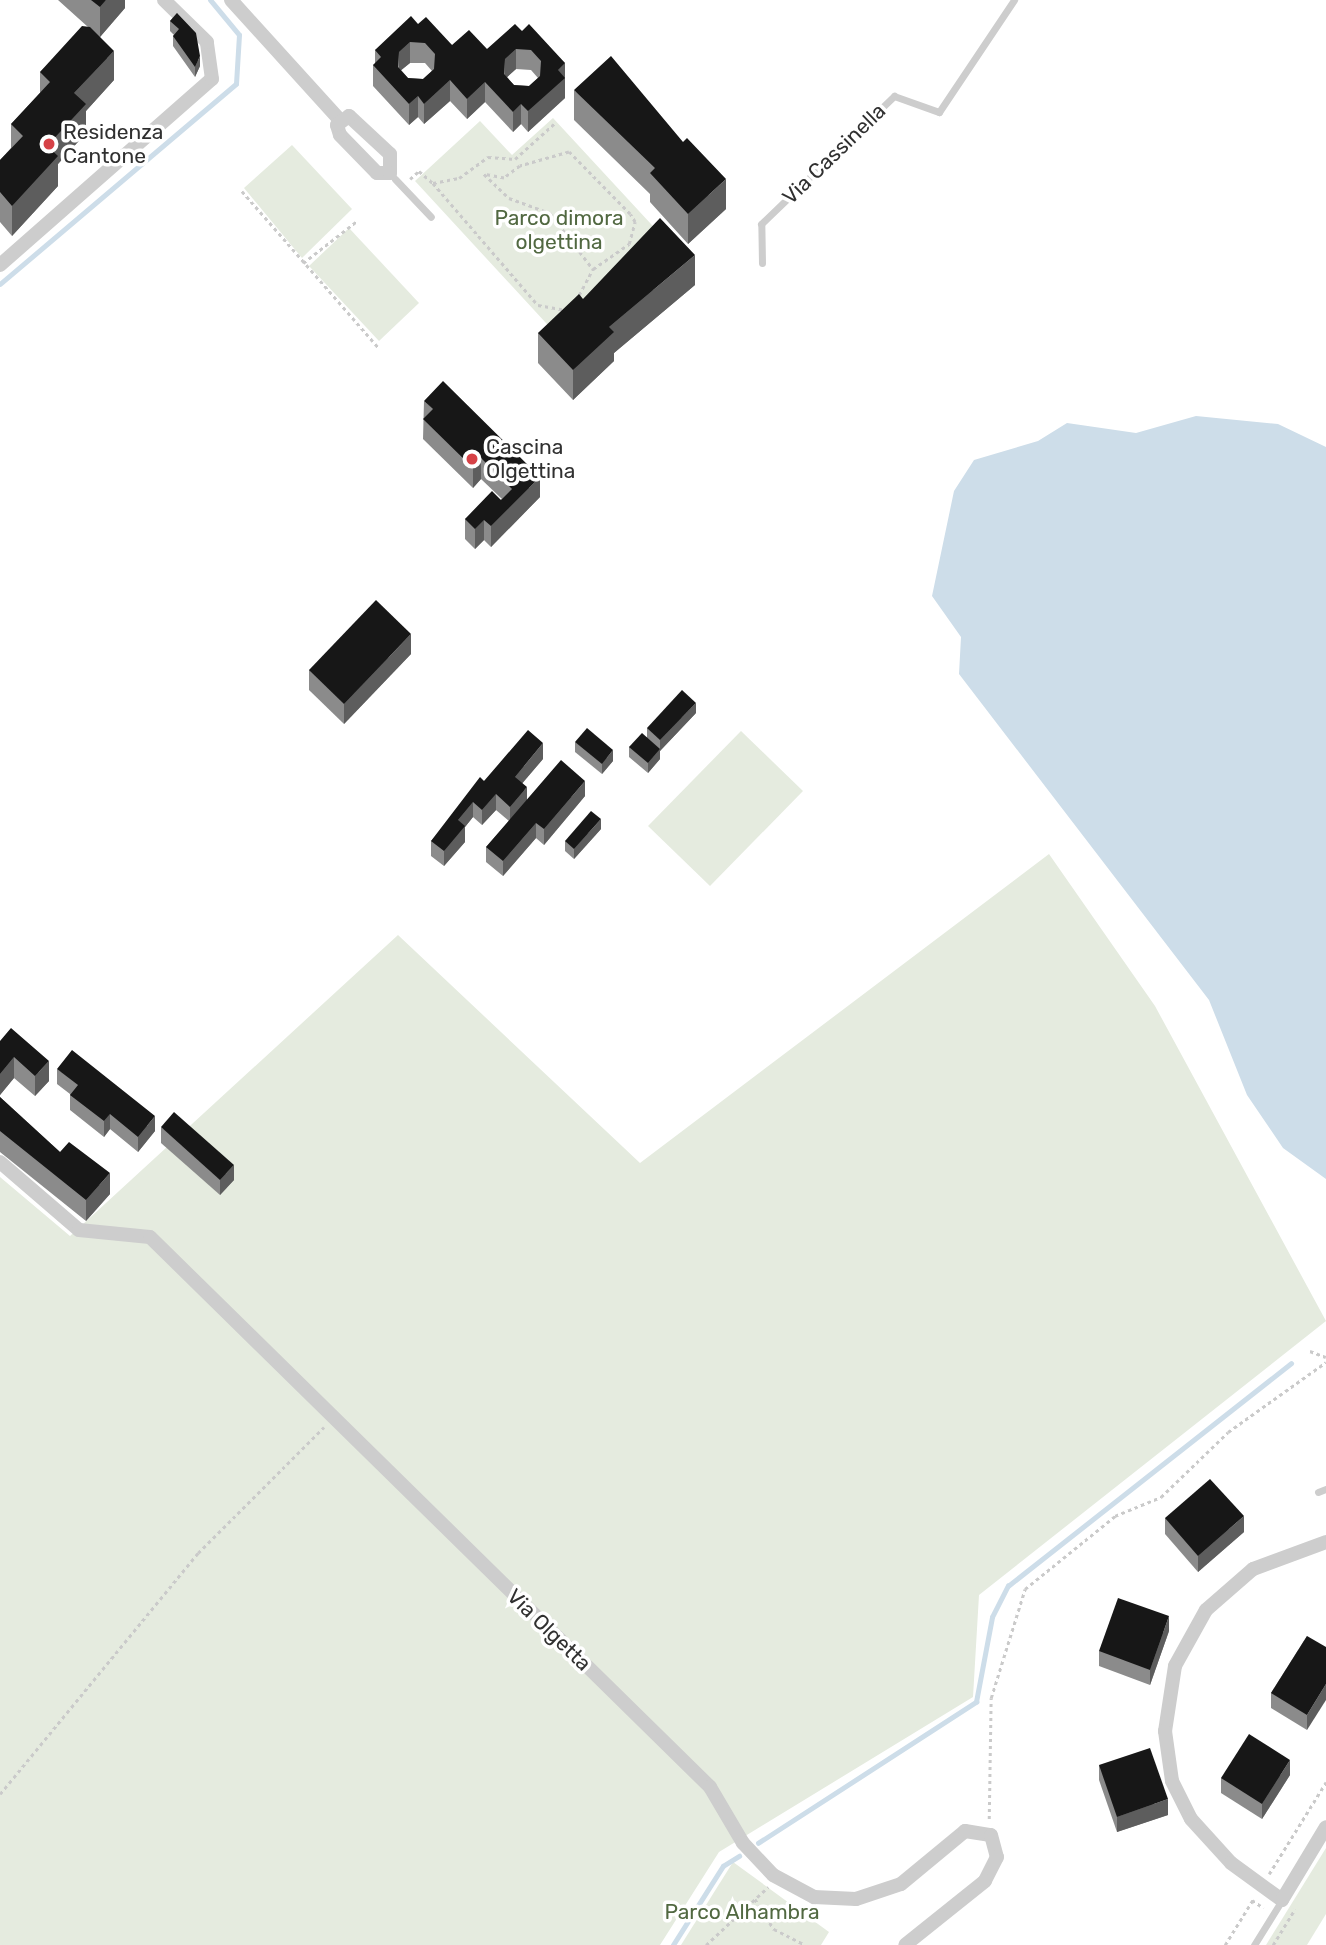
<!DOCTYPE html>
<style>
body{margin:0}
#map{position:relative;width:1326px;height:1945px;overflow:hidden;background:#fff;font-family:Rubik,sans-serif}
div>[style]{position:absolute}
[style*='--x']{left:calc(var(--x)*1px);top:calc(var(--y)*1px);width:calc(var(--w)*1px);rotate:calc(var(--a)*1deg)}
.green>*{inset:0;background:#e5ebdf}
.water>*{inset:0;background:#cddde9}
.stream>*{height:4.5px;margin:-2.25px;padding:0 2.25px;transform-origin:2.25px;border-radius:2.25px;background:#cddde9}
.path>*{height:2.5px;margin-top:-1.25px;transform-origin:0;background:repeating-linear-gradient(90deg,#cacaca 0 3.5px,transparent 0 7px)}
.service>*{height:7px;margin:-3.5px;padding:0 3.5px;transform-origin:3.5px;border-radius:3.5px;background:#cdcdcd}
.minor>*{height:14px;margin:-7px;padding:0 7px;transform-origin:7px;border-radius:7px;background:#cdcdcd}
.wall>*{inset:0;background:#8b8b8b}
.shaded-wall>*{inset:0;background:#5d5d5d}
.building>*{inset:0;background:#171717}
.dots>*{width:19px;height:19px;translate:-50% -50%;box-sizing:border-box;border:4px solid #fff;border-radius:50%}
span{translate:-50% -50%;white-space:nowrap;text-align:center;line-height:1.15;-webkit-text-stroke:7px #fff;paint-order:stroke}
.poi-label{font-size:21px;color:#303030}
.left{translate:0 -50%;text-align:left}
.street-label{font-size:21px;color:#303030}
.park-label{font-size:21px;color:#516841}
</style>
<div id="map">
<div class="green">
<div style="clip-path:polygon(553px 118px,663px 237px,557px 335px,415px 181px,480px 121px,512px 155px)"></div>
<div style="clip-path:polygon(292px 145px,352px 209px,302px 258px,244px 188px)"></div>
<div style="clip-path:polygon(349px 228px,419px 303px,379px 341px,309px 266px)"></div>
<div style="clip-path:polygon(741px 731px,803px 791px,710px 886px,648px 826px)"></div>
<div style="clip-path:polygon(1049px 854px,1155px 1006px,1326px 1321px,979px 1595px,973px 1697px,719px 1852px,660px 1945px,0 1945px,0 1177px,70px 1236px,398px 935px,640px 1163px)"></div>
<div style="clip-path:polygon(1326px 1848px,1326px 1914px,1307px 1945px,1266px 1945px)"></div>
<div style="clip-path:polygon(733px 1862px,829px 1932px,821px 1945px,681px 1945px)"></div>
</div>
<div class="water">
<div style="clip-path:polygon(1196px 416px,1278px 424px,1326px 447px,1326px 1179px,1283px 1148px,1247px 1095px,1209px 1000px,959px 674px,961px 637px,932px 596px,954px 491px,974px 460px,1038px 441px,1067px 423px,1136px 433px)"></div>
</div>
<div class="stream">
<div style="--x:0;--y:284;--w:309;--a:-40.3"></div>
<div style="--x:236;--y:84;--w:49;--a:-86.5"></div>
<div style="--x:239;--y:35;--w:45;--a:-129.6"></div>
<div style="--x:758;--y:1843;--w:260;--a:-32.9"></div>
<div style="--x:976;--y:1702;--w:86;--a:-79.3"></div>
<div style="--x:992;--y:1617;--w:35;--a:-63"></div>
<div style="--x:1008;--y:1586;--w:360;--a:-38.2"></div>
<div style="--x:673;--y:1945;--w:93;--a:-57.7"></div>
<div style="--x:723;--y:1866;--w:19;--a:-32"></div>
</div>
<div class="path">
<div style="--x:410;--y:179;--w:12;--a:-42"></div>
<div style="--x:419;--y:171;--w:18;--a:41"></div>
<div style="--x:433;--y:183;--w:161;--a:49.3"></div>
<div style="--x:538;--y:305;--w:27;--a:10"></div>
<div style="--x:433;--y:183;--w:26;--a:-11"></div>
<div style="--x:459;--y:178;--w:36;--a:-36"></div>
<div style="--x:488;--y:157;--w:27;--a:4"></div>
<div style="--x:515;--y:159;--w:55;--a:-42.1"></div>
<div style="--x:242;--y:191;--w:207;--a:48.9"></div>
<div style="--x:303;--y:263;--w:68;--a:-37.9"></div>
<div style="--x:579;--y:295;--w:30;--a:-62"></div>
<div style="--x:593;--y:269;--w:44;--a:-34.8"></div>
<div style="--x:629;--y:244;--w:23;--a:-75"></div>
<div style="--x:635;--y:222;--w:9;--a:-122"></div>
<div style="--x:630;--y:214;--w:87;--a:-134.5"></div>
<div style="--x:569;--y:152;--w:51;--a:164.1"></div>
<div style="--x:520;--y:166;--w:20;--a:143"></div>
<div style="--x:504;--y:178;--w:20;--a:-169"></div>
<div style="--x:484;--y:174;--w:35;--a:44"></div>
<div style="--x:509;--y:198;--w:44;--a:20.1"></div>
<div style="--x:550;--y:213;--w:71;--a:52.5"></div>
<div style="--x:1310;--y:1351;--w:17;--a:21"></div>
<div style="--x:0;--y:1794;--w:312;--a:-50.6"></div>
<div style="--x:198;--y:1553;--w:178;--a:-45"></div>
<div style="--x:989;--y:1819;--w:121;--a:-89.1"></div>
<div style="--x:991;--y:1698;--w:114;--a:-72.7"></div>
<div style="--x:1025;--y:1589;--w:116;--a:-39"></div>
<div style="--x:1115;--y:1516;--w:50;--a:-22.4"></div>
<div style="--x:1161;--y:1497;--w:93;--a:-44.1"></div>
<div style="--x:1228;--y:1432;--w:120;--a:-35.5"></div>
<div style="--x:1269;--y:1874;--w:108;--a:-58.2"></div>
<div style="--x:755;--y:1899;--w:36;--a:58"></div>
<div style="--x:774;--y:1929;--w:35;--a:27"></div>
<div style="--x:1252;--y:1900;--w:14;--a:34"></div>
<div style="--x:706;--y:1945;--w:85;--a:-43.1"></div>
<div style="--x:1225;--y:1945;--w:55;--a:-58.3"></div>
<div style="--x:1273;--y:1945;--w:42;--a:-58.6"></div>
</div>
<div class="service">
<div style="--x:395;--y:179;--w:52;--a:46.5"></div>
<div style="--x:762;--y:263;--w:39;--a:-91"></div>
<div style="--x:761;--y:224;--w:185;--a:-43.9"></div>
<div style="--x:894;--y:96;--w:48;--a:19.6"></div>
<div style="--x:939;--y:112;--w:135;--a:-56.2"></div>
<div style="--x:1318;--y:1492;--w:9;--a:-21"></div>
<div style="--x:1254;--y:1945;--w:53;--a:-58.1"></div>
</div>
<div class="minor">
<div style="--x:231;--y:0;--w:162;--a:47.8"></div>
<div style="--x:349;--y:116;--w:56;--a:42.8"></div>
<div style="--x:390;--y:154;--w:19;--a:90"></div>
<div style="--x:390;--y:173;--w:13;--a:180"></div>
<div style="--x:377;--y:173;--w:53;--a:-134.2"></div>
<div style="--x:340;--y:135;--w:10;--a:-107"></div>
<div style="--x:337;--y:125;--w:15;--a:-37"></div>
<div style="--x:0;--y:265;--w:282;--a:-41.3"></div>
<div style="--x:212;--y:79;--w:37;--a:-98"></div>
<div style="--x:207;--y:42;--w:60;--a:-135.7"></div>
<div style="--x:0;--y:1162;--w:104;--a:40.7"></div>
<div style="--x:79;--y:1230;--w:71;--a:5.6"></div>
<div style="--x:150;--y:1237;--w:785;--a:44.48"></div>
<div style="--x:710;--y:1787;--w:65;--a:59.5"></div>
<div style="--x:743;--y:1843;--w:44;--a:46.8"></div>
<div style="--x:773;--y:1875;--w:47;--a:28.2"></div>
<div style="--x:814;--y:1897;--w:42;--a:2.7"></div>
<div style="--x:856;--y:1899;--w:47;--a:-18.4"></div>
<div style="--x:901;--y:1884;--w:83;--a:-39.6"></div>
<div style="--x:965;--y:1831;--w:26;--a:9"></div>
<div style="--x:991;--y:1835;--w:23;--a:75"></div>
<div style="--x:997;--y:1857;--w:27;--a:117"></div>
<div style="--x:985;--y:1881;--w:102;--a:141.3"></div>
<div style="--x:1326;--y:1542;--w:78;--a:159.7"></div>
<div style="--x:1253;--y:1569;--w:62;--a:138.9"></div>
<div style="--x:1206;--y:1610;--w:64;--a:119"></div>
<div style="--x:1175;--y:1666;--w:66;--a:98.7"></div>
<div style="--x:1165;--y:1731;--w:50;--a:82"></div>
<div style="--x:1172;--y:1781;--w:42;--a:63.4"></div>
<div style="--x:1191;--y:1819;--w:59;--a:47.7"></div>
<div style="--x:1231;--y:1863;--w:63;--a:36"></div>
<div style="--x:1282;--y:1900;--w:85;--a:-58.9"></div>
</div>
<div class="wall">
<div style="clip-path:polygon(58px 0,125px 0,125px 8px,100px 37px,114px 80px,86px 111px,86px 133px,58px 164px,58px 186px,12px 236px,0 222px,0 160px,11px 148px,11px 124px,40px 93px,40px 72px,88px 27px)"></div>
<div style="clip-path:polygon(177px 13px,200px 66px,195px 77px,173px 46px,173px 36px,174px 35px,170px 31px,170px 21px)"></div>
<div style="clip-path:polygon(evenodd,418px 24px,452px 45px,487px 49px,522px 31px,565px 63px,565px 98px,528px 132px,521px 124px,513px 132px,485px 102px,467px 119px,450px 101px,424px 124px,418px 117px,409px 125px,373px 86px,373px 65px,375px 64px,375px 50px,418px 24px,410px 63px,425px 63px,432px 71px,423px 79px,408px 78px,401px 70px,410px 63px,418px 24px,516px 69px,531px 70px,538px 78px,529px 86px,514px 85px,507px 77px,516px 69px)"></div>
<div style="clip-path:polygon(574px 90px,726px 209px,688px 244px,650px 202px,650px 194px,574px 120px)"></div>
<div style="clip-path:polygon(695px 285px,614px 353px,614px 361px,573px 400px,538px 363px,538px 333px,583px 299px)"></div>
<div style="clip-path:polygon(424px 401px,540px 497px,491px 547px,484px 540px,475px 549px,465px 539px,465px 519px,502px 499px,481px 479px,473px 488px,423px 439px)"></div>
<div style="clip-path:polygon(411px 654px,344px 724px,309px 690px,309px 670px)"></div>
<div style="clip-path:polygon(696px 713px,660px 751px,660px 759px,648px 773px,629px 757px,629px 747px,647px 737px,647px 728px)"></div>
<div style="clip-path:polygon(575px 742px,613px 761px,602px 774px,575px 752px)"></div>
<div style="clip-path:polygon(543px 759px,522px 783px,527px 800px,585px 796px,544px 845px,536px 838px,503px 876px,486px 862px,486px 847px,509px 821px,496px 810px,482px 825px,473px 817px,465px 827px,465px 842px,444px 866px,431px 856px,431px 841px,484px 781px)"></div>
<div style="clip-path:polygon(601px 829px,574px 859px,565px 851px,565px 841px)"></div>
<div style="clip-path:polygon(0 1041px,49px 1081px,35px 1096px,14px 1078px,0 1095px)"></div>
<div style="clip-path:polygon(57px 1069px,155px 1131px,138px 1152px,110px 1129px,104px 1137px,70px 1110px,70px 1094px,57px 1084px)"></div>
<div style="clip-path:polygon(0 1097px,60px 1152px,110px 1194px,86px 1221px,0 1152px)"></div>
<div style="clip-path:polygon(161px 1127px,234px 1180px,220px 1195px,161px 1143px)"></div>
<div style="clip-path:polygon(1165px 1518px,1244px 1532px,1198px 1572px,1165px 1534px)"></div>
<div style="clip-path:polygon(1169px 1631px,1150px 1685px,1099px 1666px,1099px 1651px)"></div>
<div style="clip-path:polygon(1307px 1636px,1307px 1730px,1271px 1708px,1271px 1693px)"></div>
<div style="clip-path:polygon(1099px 1765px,1168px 1815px,1117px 1832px,1099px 1780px)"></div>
<div style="clip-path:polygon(1290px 1775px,1262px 1819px,1221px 1793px,1221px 1778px)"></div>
</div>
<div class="shaded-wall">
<div style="clip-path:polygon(106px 0,125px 0,125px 8px,100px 37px,100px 7px)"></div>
<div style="clip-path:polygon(410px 42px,410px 63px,399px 72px,399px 52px)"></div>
<div style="clip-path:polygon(516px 49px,516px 69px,505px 79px,504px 94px,505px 59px)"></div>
<div style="clip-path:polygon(114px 51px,114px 80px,86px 111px,86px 133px,58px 164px,58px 186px,12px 236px,12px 206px,47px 146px,74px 93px)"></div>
<div style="clip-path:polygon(200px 56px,200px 66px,195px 77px,195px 67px)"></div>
<div style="clip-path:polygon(565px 63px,565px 98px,528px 132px,528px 111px,558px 70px)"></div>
<div style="clip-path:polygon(450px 80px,450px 101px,424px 124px,424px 104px)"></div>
<div style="clip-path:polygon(485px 82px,485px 102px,467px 119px,467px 99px)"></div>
<div style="clip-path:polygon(418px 96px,418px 117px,409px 125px,409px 104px)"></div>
<div style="clip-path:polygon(521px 104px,521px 124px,513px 132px,513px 112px)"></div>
<div style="clip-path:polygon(726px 179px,726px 209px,688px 244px,688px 214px)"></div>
<div style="clip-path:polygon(695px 255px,695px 285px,614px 353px,614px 361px,573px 400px,573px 370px,609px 327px)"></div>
<div style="clip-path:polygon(481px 458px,481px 479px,473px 488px,473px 468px)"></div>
<div style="clip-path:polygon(540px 477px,540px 497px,491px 547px,491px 526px)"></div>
<div style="clip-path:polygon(484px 520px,484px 540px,475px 549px,475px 529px)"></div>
<div style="clip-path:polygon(411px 634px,411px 654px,344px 724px,344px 704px)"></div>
<div style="clip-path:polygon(696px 703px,696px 713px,660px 751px,660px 759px,648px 773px,648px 763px,660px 749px,660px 740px)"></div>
<div style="clip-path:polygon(543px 743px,543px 759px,515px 792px,515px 777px)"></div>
<div style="clip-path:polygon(613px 750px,613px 761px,602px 774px,602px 764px)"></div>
<div style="clip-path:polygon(585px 781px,585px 796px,544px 845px,544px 829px)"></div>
<div style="clip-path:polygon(527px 787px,527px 803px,510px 822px,510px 807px)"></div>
<div style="clip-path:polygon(496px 794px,496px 810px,482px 825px,482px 810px)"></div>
<div style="clip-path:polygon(473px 802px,473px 817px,465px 827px,465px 842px,444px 866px,444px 851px,458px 820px)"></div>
<div style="clip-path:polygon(601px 819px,601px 829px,574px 859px,574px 849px)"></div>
<div style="clip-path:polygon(536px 823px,536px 838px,503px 876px,503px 861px)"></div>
<div style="clip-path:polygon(14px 1057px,14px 1078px,0 1095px,0 1074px)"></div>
<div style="clip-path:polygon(49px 1061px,49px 1081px,35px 1096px,35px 1076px)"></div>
<div style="clip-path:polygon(110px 1114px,110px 1129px,104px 1137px,104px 1121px)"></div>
<div style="clip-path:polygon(155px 1116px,155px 1131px,138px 1152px,138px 1137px)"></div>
<div style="clip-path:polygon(234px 1165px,234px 1180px,220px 1195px,220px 1180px)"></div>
<div style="clip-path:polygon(110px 1173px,110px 1194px,86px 1221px,86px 1200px)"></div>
<div style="clip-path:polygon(1244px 1516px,1244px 1532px,1198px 1572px,1198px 1556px)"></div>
<div style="clip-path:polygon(1169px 1616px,1169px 1631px,1150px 1685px,1150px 1670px)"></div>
<div style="clip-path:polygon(1326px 1684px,1326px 1700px,1307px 1730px,1307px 1715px)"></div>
<div style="clip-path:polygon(1290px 1760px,1290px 1775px,1262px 1819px,1262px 1804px)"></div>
<div style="clip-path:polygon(1168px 1799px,1168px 1815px,1117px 1832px,1117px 1817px)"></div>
</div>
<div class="building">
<div style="clip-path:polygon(91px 0,106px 0,100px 7px)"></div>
<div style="clip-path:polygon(177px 13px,196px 33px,200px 56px,195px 67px,173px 36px,179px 29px,170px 21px)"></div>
<div style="clip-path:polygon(evenodd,411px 16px,418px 24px,426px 17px,452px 45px,469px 30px,487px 49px,515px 24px,522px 31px,529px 24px,565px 63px,558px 70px,565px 78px,528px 111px,521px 104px,513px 112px,485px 82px,467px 99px,450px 80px,424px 104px,418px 96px,409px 104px,373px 65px,381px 57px,375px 50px,411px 16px,410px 42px,425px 43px,435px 54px,434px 69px,423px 79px,408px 78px,398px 67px,399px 52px,410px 42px,411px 16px,516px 49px,531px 50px,541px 61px,540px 76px,529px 86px,514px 85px,504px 74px,505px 59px,516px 49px)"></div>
<div style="clip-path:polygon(82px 26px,90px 27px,114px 51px,74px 93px,86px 104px,47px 146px,58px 156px,12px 206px,0 192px,0 160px,23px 136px,11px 124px,50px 82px,40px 72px)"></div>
<div style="clip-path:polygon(611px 56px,683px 142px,687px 138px,726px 179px,688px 214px,650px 173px,655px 168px,574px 90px)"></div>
<div style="clip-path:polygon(660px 218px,695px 255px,609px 327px,614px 332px,573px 370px,538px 333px,579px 294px,583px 299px)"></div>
<div style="clip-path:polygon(443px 381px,540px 477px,491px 526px,484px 520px,475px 529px,465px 519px,492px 491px,501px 500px,512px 489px,481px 458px,473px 468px,423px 419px,433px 409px,424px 401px)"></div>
<div style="clip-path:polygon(376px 600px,411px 634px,344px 704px,309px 670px)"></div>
<div style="clip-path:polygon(682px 690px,696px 703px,660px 740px,647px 728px)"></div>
<div style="clip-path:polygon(587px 728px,613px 750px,602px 764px,575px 742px)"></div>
<div style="clip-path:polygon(528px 730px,543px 743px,515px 777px,527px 787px,510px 807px,496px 794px,482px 810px,473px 802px,458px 820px,465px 826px,444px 851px,431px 841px,480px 777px,484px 781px)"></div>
<div style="clip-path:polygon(642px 733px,660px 749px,648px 763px,629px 747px)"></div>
<div style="clip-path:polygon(561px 760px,585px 781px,544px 829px,536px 823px,503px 861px,486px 847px)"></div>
<div style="clip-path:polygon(591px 811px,601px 819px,574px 849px,565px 841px)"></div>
<div style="clip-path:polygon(11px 1028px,49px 1061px,35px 1076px,14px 1057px,0 1074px,0 1041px)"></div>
<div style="clip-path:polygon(72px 1050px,155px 1116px,138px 1137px,110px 1114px,104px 1121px,70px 1095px,78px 1085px,57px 1069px)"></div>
<div style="clip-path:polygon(0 1097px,60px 1152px,69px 1142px,110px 1173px,86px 1200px,0 1131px)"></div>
<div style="clip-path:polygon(174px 1112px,234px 1165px,220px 1180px,161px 1127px)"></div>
<div style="clip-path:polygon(1210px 1479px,1244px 1516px,1198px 1556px,1165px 1518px)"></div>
<div style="clip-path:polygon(1118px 1598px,1169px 1616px,1150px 1670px,1099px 1651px)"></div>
<div style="clip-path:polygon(1307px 1636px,1326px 1647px,1326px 1684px,1307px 1715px,1271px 1693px)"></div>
<div style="clip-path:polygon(1249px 1734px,1290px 1760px,1262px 1804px,1221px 1778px)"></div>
<div style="clip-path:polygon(1150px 1748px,1168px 1799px,1117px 1817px,1099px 1765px)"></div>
</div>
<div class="dots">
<div style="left:49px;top:144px;background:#d64247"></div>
<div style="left:472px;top:459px;background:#d64247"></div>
</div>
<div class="poi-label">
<span class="left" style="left:63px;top:144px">Residenza<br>Cantone</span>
<span class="left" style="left:486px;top:459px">Cascina<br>Olgettina</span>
</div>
<div class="street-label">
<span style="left:834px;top:154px;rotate:-44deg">Via Cassinella</span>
<span style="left:549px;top:1630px;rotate:44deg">Via Olgetta</span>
</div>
<div class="park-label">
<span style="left:559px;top:230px">Parco dimora<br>olgettina</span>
<span style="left:742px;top:1912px">Parco Alhambra</span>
</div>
</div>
